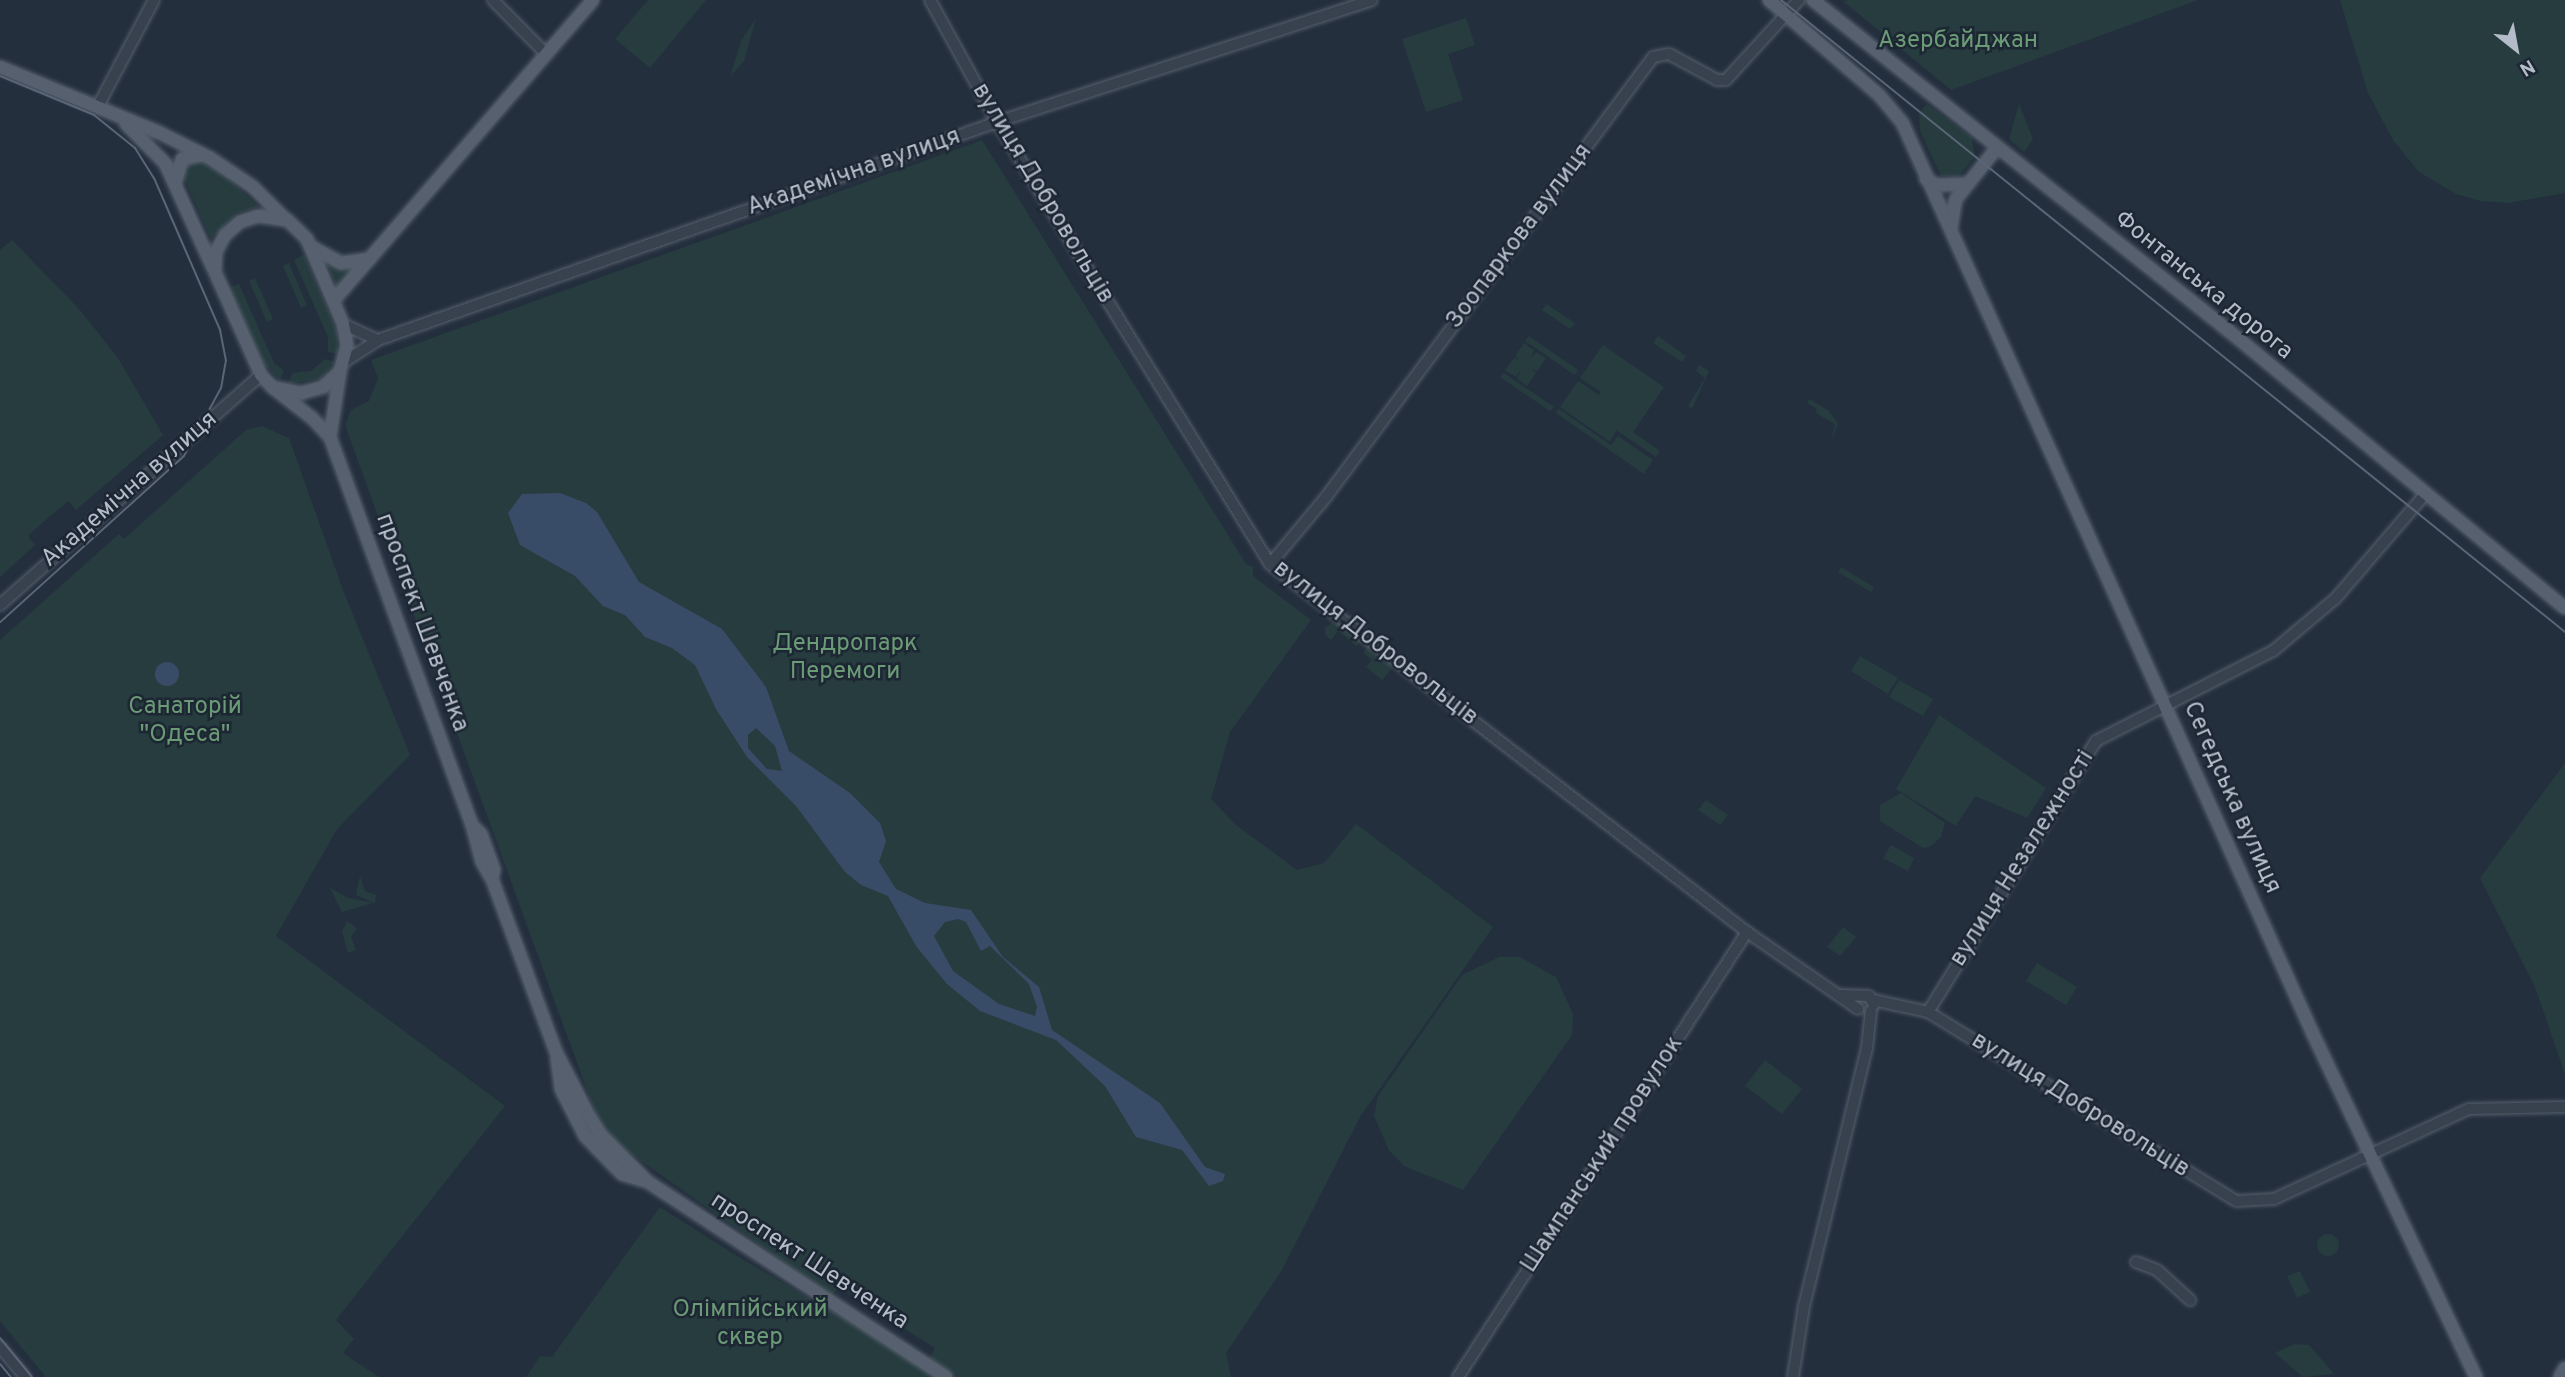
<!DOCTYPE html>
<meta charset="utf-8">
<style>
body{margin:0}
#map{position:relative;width:2565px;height:1377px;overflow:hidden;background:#242f3e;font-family:Overpass,sans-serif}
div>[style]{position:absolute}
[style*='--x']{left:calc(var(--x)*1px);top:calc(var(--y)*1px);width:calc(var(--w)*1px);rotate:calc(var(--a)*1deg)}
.green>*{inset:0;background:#263c3f}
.round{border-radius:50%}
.water>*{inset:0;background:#394c67}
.roads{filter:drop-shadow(0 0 2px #565f6c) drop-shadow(0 0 2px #565f6c)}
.minor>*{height:10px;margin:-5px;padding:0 5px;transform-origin:5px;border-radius:5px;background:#38414e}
.major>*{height:12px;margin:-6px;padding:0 6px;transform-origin:6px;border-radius:6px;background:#56606e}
.tram>*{height:2px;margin:-1px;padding:0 1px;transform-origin:1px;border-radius:1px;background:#5a6575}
span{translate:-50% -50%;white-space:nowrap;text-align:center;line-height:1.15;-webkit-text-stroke:5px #1d2633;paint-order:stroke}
.park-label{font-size:24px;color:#6b9a76}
.street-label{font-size:24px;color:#b4bcc9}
.north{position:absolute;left:2481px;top:14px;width:70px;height:70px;-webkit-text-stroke:5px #1d2633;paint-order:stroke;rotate:149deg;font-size:19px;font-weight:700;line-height:28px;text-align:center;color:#b4bcc9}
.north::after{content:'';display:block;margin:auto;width:24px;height:32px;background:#b4bcc9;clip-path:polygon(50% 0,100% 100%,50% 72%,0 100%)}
</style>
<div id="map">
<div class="green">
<div style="clip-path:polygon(648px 0,706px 0,650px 68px,615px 39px)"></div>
<div style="clip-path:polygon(2198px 0,1951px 90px,1843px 1px,1849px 0)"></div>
<div style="clip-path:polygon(2340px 0,2565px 0,2565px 193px,2508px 203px,2481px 201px,2456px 194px,2419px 172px,2393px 140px,2368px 93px)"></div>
<div style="clip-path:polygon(756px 18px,744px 61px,730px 77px,741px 41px)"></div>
<div style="clip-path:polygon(1466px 18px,1475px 45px,1448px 54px,1463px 100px,1426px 112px,1402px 39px)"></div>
<div style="clip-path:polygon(1927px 104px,1972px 138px,1975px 157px,1958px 177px,1941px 176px,1920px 131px,1919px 113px)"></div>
<div style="clip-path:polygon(2019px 104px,2033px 139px,2024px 152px,2009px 139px)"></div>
<div style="clip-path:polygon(982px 140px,1246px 564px,1253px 567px,1253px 576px,1311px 620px,1230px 732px,1211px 799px,1236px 825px,1297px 870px,1324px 863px,1356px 824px,1493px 927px,1360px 1117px,1282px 1270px,1226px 1353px,1231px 1377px,950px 1377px,928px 1362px,935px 1348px,839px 1287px,832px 1296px,603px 1134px,345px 425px,351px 410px,369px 401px,378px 378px,371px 360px)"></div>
<div style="clip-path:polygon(189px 159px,205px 161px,222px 172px,259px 207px,237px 213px,211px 239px,184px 178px,181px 170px)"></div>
<div style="clip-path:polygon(12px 240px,80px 310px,118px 358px,163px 435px,76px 510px,68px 501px,41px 524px,28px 536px,35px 545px,0 577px,0 250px)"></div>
<div style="clip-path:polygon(304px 255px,337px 332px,337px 354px,328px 352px,328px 337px,294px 260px)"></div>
<div style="clip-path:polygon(289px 263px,307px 305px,301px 308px,283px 266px)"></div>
<div style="clip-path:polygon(327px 264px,341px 269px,355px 270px,336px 286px)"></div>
<div style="clip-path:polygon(255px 278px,273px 319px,267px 322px,249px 281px)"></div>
<div style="clip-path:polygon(239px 284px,274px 363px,284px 371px,280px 380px,263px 364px,229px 288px)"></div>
<div style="clip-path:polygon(1546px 304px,1575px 323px,1570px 329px,1542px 310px)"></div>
<div style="clip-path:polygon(1529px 336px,1578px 370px,1575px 375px,1525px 341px)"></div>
<div style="clip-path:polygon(1658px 336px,1686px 356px,1682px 362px,1653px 343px)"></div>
<div style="clip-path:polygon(1524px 343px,1534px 350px,1531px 358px,1536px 352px,1546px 358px,1537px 371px,1532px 369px,1536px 373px,1527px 386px,1517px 379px,1521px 370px,1516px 377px,1505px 370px,1514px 358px,1519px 360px,1515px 356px)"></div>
<div style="clip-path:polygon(1603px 345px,1664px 387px,1633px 432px,1660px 451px,1656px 457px,1616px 430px,1610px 442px,1560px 407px,1578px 381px,1599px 395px,1601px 392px,1580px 378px)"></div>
<div style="clip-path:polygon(325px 359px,334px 362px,321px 379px,288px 384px,292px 373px,311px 371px)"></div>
<div style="clip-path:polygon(1699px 365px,1709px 371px,1692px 409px,1688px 406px,1705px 378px,1696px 371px)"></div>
<div style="clip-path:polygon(1504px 373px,1554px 407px,1550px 411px,1500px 377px)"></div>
<div style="clip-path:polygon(1809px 399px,1828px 410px,1838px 423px,1831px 442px,1835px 424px,1816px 413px,1817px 409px,1807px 403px)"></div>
<div style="clip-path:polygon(1559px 409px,1611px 445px,1618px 436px,1653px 460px,1644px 474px,1556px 413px)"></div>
<div style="clip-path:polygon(262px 426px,289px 438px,343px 590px,410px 755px,337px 829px,276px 936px,505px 1106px,336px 1320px,354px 1339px,343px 1353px,379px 1377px,46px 1377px,0 1321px,0 640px,119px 534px,124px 539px,246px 430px)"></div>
<div style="clip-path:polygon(1841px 567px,1874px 587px,1871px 592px,1838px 572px)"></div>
<div style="clip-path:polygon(1335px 620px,1360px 641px,1356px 646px,1338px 631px,1331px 640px,1325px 635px,1325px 628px)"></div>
<div style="clip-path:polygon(1367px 648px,1392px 668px,1382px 680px,1366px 667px,1372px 660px,1363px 653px)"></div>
<div style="clip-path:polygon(1860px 656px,1898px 678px,1888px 694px,1851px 671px)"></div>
<div style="clip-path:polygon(1899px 680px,1933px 699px,1923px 716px,1889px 697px)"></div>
<div style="clip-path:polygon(1939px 715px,2046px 788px,2027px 818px,1975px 796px,1956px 826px,1896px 789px)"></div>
<div style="clip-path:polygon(2565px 763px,2565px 1074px,2535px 987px,2480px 878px)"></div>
<div style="clip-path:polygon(1901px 793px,1945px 823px,1941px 837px,1930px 847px,1923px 848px,1880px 821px,1880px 805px)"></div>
<div style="clip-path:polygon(1706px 800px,1728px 815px,1720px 825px,1698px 810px)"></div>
<div style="clip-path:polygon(1891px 845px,1914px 858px,1908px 871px,1883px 858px)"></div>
<div style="clip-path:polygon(360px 876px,365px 891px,376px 895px,375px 903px,356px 895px)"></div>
<div style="clip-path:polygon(330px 888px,348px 898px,373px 903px,342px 912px)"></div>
<div style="clip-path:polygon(347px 921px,357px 928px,351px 936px,356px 950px,348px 953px,342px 932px)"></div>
<div style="clip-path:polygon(1843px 927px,1856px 937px,1840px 956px,1827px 947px)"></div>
<div style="clip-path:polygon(1499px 957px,1520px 957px,1556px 977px,1573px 1014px,1572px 1035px,1463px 1190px,1404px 1166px,1389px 1150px,1374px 1116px,1378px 1096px,1462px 975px)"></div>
<div style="clip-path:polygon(2037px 963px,2077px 987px,2066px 1005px,2026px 981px)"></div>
<div style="clip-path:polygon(1765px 1060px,1802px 1089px,1782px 1114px,1745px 1086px)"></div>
<div style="clip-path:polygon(660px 1207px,734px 1254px,943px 1377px,526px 1377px,540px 1356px,552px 1357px)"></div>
<div class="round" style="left:2317px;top:1234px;width:22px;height:22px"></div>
<div style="clip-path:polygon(2300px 1271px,2310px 1292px,2297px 1298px,2287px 1276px)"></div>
<div style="clip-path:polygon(2294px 1344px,2309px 1345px,2334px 1374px,2303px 1377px,2275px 1353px)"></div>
</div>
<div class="water">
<div style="clip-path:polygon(evenodd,522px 494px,560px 493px,586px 503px,597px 512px,639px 582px,722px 629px,766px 687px,789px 751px,850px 793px,880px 823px,886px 841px,879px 862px,896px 889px,925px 903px,971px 910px,1003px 957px,1039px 987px,1052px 1030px,1160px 1103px,1205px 1167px,1225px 1174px,1223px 1181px,1209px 1186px,1182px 1150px,1136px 1137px,1105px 1086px,1056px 1040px,980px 1011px,947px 984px,916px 946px,888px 896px,861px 885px,845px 872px,796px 806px,747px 757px,716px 709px,695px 665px,672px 648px,645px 637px,625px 615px,603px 606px,575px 576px,520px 545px,508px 513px,522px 494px,756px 728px,775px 746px,782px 771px,767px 769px,748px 748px,748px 735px,756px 728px,522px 494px,958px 919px,966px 922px,981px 951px,990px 946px,1029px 984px,1037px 1007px,1035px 1016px,999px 1004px,953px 971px,934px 936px,945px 922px,958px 919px)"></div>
<div class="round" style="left:155px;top:662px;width:24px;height:24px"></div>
</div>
<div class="roads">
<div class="minor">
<div style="--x:493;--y:0;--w:76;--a:45.5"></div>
<div style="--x:930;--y:0;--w:139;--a:61.2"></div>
<div style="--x:997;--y:122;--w:520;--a:58.3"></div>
<div style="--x:1270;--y:564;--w:602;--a:37.65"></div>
<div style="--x:1747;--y:932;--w:135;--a:34.7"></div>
<div style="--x:97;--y:108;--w:122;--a:-62.2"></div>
<div style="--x:343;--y:324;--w:38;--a:25"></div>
<div style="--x:344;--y:362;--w:40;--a:-32.9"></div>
<div style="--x:378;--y:340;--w:656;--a:-19.4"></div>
<div style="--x:997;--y:122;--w:394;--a:-18"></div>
<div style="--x:1270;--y:564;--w:87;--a:-50.1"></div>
<div style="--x:1326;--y:497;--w:548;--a:-53.38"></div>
<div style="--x:1653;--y:57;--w:16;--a:-11"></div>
<div style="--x:1669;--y:54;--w:55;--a:28.4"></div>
<div style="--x:1717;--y:80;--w:9;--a:0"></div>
<div style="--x:1726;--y:80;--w:108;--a:-47.6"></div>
<div style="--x:0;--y:605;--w:348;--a:-41.4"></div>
<div style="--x:1841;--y:995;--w:28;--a:2"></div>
<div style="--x:1869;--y:996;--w:10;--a:61"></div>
<div style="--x:1873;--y:1000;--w:56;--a:12.3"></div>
<div style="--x:1928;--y:1012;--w:362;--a:31.5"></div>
<div style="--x:2237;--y:1201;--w:37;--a:-3"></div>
<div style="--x:2274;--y:1199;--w:215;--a:-24.8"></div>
<div style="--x:2469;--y:1109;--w:96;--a:-1.2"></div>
<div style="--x:1928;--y:1012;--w:319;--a:-58.2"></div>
<div style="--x:2096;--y:741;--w:199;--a:-27"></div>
<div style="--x:2273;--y:651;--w:82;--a:-40.1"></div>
<div style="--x:2336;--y:598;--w:137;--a:-49.4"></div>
<div style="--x:2136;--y:1262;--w:22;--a:21"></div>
<div style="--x:2157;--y:1270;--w:45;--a:42.3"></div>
<div style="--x:0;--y:1347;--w:39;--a:50"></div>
<div style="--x:1458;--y:1377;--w:531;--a:-57"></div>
<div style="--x:1793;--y:1377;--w:72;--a:-81.2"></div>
<div style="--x:1804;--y:1306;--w:266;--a:-76.3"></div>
<div style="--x:1867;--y:1048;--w:37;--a:-84"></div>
</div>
<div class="major">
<div style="--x:1769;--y:0;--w:145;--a:40.8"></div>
<div style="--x:1879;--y:95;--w:35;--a:50"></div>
<div style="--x:1902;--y:122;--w:1000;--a:65.74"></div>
<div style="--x:2313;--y:1034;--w:380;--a:64.6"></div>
<div style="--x:1813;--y:0;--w:532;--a:38.51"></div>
<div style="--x:2229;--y:331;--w:435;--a:39.5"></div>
<div style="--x:0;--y:67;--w:171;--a:22.4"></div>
<div style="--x:158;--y:132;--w:58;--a:26.6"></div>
<div style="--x:210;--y:158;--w:52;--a:34"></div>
<div style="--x:253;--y:187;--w:44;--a:45"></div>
<div style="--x:126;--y:124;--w:55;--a:45"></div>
<div style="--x:165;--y:163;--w:115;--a:65.4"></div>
<div style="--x:1926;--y:179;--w:12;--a:31"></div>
<div style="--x:1936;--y:185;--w:32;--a:-2"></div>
<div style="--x:175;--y:184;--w:26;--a:-74"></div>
<div style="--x:182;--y:159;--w:19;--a:-12"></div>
<div style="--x:1951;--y:229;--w:30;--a:-81"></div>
<div style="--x:1956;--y:199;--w:64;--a:-51.3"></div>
<div style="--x:312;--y:247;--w:33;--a:29"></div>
<div style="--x:341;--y:263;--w:29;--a:-8"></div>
<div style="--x:334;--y:300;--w:396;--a:-49.2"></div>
<div style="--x:272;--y:387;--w:30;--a:12"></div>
<div style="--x:301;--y:393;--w:23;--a:-15"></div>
<div style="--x:323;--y:387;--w:23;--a:-43"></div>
<div style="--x:340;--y:371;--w:27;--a:-75"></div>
<div style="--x:347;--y:345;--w:21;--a:-101"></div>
<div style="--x:343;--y:324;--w:92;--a:-113"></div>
<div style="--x:307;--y:239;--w:28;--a:-136"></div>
<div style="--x:287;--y:220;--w:29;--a:-172"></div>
<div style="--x:258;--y:216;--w:19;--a:162"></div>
<div style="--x:240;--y:222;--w:20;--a:139"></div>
<div style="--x:225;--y:235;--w:19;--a:118"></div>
<div style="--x:216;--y:252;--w:20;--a:93"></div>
<div style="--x:215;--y:272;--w:113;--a:65.9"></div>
<div style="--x:261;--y:375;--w:16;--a:47"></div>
<div style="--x:272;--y:387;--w:51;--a:37.8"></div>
<div style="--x:312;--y:418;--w:26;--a:47"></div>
<div style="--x:330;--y:437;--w:413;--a:69.9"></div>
<div style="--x:472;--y:825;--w:38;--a:75"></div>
<div style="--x:482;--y:862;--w:20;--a:60"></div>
<div style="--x:492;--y:879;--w:184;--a:69.7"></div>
<div style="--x:556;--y:1052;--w:72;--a:62.7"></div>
<div style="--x:589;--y:1116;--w:22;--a:58"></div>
<div style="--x:601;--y:1135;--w:66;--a:45"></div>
<div style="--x:648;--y:1182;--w:356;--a:33.2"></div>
<div style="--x:330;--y:437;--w:66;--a:-81.3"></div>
<div style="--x:472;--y:825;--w:13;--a:45"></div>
<div style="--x:481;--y:834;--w:38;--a:70"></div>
<div style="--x:494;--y:870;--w:9;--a:103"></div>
<div style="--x:557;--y:1059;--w:30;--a:82"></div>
<div style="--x:561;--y:1089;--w:53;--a:62.9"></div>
<div style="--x:585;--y:1136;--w:53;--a:45.8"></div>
<div style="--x:622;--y:1174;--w:24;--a:17"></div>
<div style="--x:2560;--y:1377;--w:10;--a:-61"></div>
</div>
</div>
<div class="tram">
<div style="--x:1781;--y:0;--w:1007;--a:38.87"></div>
<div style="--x:0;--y:76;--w:102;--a:22.5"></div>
<div style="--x:94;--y:115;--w:53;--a:38.8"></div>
<div style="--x:135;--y:148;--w:36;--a:58"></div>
<div style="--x:154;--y:178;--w:166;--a:66.5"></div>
<div style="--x:220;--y:330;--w:31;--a:79"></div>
<div style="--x:226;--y:360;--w:28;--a:100"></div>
<div style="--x:221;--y:388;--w:77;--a:118.6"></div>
<div style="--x:184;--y:456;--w:248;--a:137.9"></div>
<div style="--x:0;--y:1338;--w:50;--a:50.6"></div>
<div style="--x:0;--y:1364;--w:17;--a:50"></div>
</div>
<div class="park-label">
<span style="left:1958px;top:42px">Азербайджан</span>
<span style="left:845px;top:659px">Дендропарк<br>Перемоги</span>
<span style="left:185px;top:722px">Санаторій<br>"Одеса"</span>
<span style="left:750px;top:1325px">Олімпійський<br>сквер</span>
</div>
<div class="street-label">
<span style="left:854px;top:173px;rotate:-19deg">Академічна вулиця</span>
<span style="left:1042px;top:194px;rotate:59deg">вулиця Добровольців</span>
<span style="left:1520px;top:237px;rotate:-53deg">Зоопаркова вулиця</span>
<span style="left:2203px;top:286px;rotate:39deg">Фонтанська дорога</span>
<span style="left:130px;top:490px;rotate:-41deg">Академічна вулиця</span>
<span style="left:421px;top:623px;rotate:70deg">проспект Шевченка</span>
<span style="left:1375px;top:644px;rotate:38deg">вулиця Добровольців</span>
<span style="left:2231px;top:798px;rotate:66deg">Сегедська вулиця</span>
<span style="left:2023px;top:859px;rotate:-58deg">вулиця Незалежності</span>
<span style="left:2080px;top:1106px;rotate:32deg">вулиця Добровольців</span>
<span style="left:1603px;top:1155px;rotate:-57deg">Шампанський провулок</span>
<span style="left:809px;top:1262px;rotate:33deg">проспект Шевченка</span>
</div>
<div class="north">N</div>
</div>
